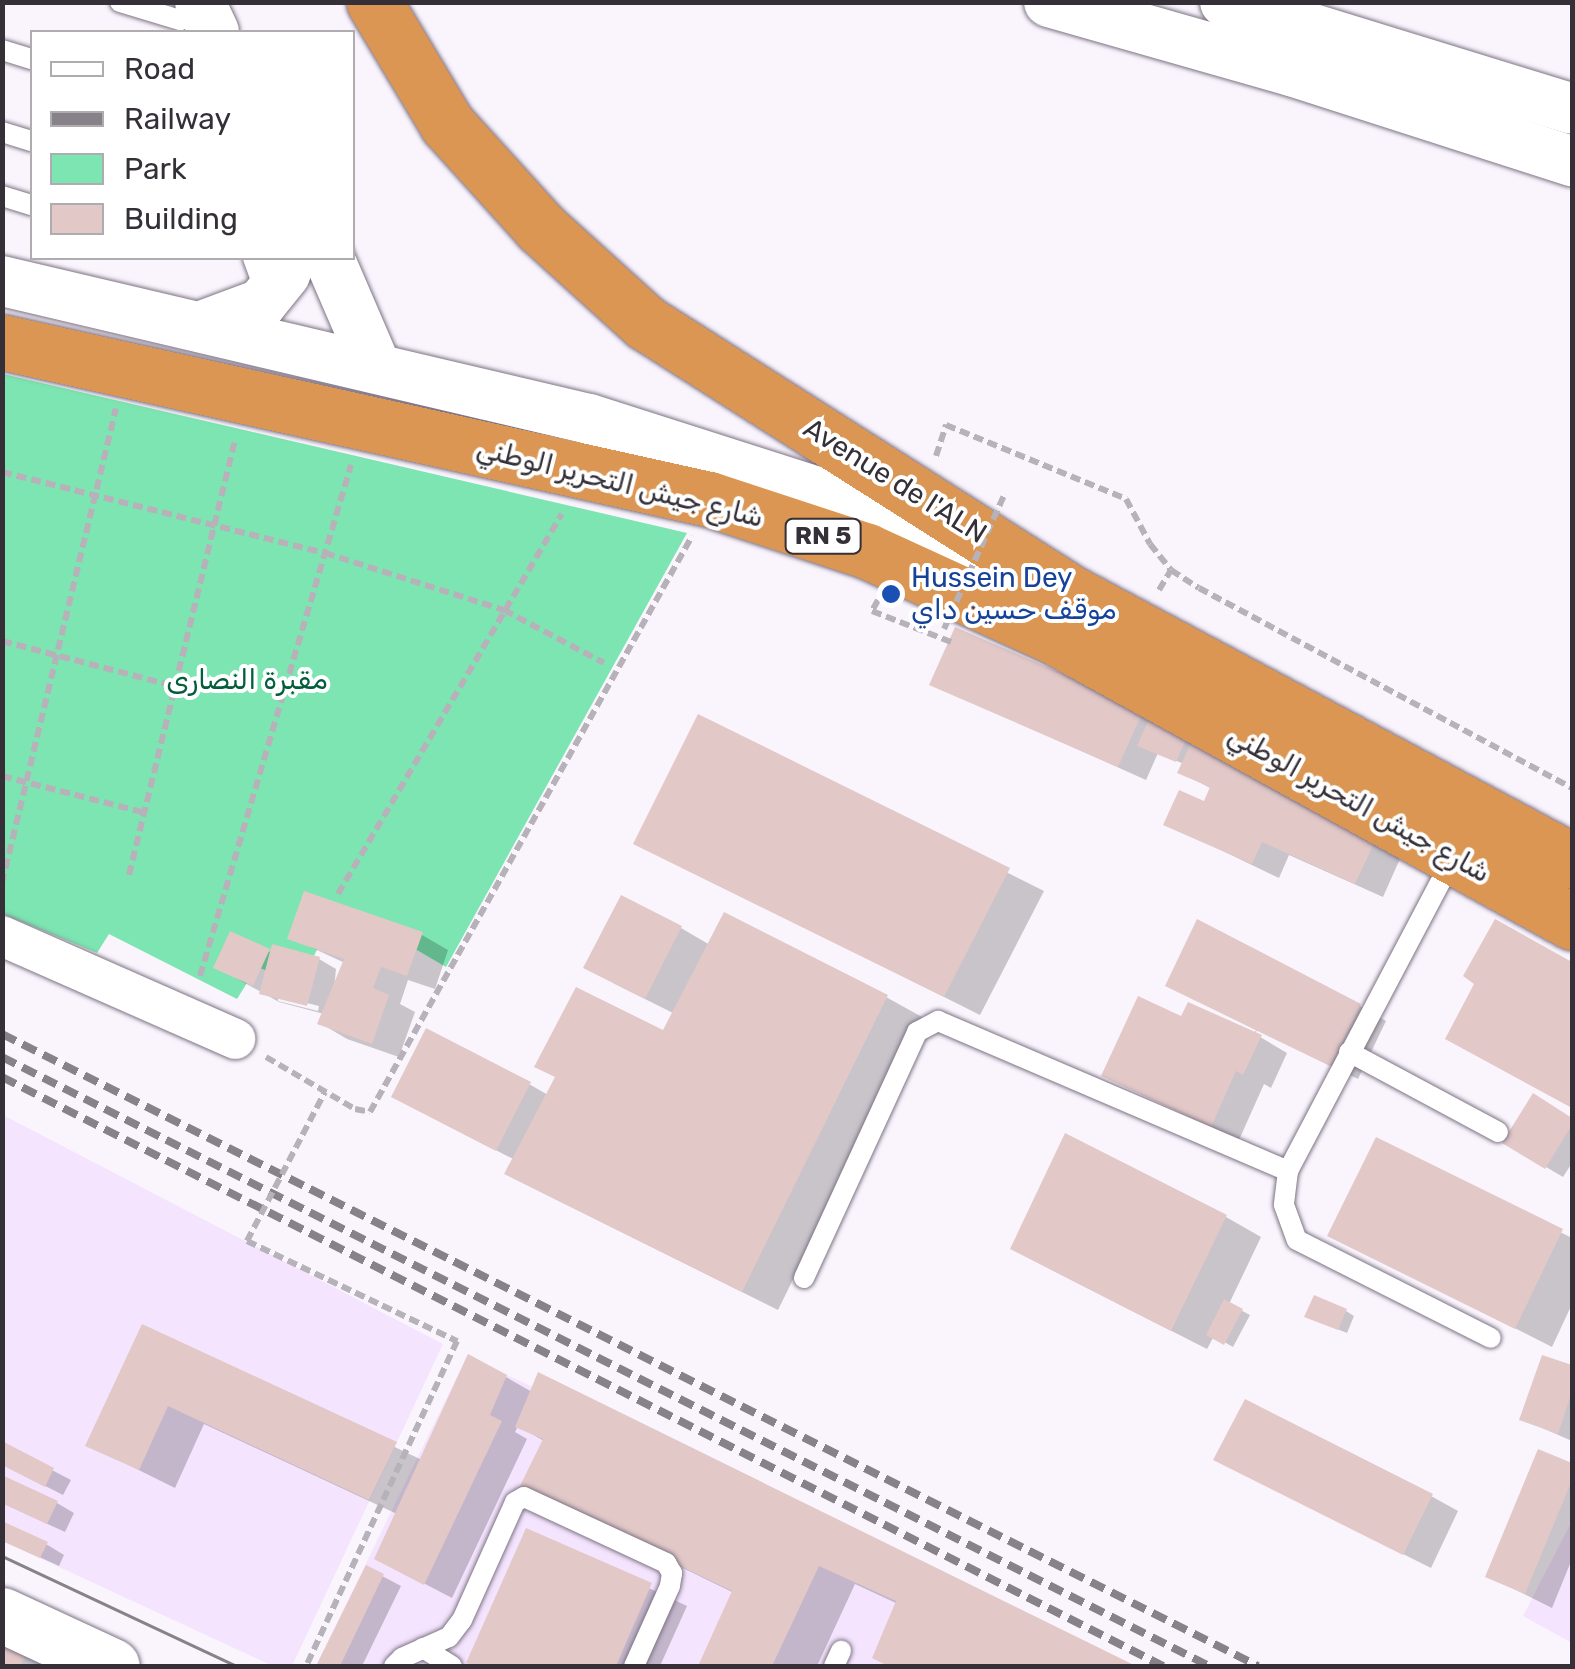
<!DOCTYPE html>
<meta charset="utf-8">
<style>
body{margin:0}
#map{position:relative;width:1575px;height:1669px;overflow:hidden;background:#faf5fd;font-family:Rubik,"Noto Sans Arabic",sans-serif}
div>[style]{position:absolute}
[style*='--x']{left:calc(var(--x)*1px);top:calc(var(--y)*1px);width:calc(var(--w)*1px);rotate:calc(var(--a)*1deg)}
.built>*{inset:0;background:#f4e4fe}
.green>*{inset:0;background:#7ce5b1}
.shadow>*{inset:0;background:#0003}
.building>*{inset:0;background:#e2c8c7}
.path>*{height:6px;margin-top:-3px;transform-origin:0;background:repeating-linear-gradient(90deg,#b7b2ba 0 10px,transparent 0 15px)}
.roads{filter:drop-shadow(0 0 2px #7e7384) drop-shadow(0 0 2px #7e7384)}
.service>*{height:20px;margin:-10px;padding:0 10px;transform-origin:10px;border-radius:10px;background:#fff}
.minor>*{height:40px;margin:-20px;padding:0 20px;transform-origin:20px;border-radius:20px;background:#fff}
.tertiary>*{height:50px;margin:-25px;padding:0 25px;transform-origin:25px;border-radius:25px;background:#fff}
.secondary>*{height:55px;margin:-27.5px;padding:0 27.5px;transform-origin:27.5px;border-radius:27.5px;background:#fff}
.trunk>*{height:55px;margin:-27.5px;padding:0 27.5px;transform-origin:27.5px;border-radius:27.5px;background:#da9652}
.tram>*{height:2.5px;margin:-1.25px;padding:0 1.25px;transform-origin:1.25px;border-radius:1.25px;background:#87828a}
.rail>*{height:8px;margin-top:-4px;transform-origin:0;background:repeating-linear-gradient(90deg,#87828a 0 15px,transparent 0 23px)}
.path-bridge>*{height:6px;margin-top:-3px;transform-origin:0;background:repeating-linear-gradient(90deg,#b7b2ba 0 10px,transparent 0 15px)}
.dots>*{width:28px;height:28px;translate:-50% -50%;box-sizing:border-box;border:5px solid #fff;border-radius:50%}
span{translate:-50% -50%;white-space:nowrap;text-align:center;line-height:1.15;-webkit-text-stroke:8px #fff;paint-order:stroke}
.shield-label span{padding:2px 8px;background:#fff;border:2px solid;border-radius:8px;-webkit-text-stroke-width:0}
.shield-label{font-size:25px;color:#353038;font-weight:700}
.street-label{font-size:28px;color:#353038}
.transit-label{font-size:28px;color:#164399}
.left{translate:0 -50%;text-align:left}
.park-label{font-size:28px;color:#045d3d}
.frame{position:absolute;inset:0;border:5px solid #353038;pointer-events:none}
.legend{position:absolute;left:30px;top:30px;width:325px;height:230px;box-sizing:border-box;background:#fff;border:2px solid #aeacaf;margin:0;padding:12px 18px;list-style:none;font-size:30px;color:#353038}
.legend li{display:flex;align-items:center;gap:20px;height:50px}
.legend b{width:50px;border:2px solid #aeacaf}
</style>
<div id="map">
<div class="built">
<div style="clip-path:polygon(3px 1115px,443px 1344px,292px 1666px,273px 1666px,3px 1541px)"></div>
<div style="clip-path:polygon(468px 1354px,507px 1375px,1126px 1666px,316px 1666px)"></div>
<div style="clip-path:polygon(1572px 1521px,1572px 1643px,1523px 1616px)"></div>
</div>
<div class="green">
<div style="clip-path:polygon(3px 374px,687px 533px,446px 967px,340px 905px,300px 983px,257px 967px,237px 999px,109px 934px,97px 953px,3px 914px)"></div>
</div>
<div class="shadow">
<div style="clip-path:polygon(932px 684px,1142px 711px,1407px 843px,1383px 897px,1289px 855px,1279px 878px,1167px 824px,1205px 804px,1212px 789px,1180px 772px,1184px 764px,1158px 753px,1146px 780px)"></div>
<div style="clip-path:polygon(699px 717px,1044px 891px,980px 1015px,637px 843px)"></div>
<div style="clip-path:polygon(1496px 923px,1572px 965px,1572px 1106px,1484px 1059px,1477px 983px)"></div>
<div style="clip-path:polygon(681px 928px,710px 945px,886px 997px,922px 1017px,778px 1310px,543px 1193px,508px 1173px,515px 1160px,421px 1111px,529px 1084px,548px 1095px,664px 1033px,675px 1014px,613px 983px)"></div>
<div style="clip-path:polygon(evenodd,232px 934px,272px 953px,319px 959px,336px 969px,334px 989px,345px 963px,291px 938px,422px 935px,448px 950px,435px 989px,408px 980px,400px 1004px,415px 1012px,399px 1057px,347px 1039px,320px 1023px,324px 1014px,279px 1002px,216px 967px,232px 934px,278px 996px,319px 1006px,318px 1011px,278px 1001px,278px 996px)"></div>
<div style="clip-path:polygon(1168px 985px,1360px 1006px,1386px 1021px,1358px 1079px,1257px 1030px,1255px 1034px,1287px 1053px,1271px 1088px,1264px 1084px,1239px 1140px,1104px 1075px,1182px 1020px,1254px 1034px,1256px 1030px)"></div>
<div style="clip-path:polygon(1534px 1096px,1572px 1120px,1572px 1163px,1563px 1177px,1546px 1167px)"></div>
<div style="clip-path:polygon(1377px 1140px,1572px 1238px,1572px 1304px,1552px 1347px,1331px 1235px)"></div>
<div style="clip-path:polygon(1226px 1217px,1261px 1237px,1229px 1304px,1250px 1315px,1233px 1347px,1214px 1336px,1207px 1349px,1048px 1268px)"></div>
<div style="clip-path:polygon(1346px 1311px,1354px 1316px,1347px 1333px,1315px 1320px)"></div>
<div style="clip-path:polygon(143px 1327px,422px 1460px,506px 1377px,532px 1392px,539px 1375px,1130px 1666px,892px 1666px,875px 1657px,898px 1604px,855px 1584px,817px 1666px,700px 1666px,734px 1593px,558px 1507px,544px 1441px,518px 1426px,515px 1432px,527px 1439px,452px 1598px,404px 1573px,397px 1514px,204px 1424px,175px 1488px,88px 1445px)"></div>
<div style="clip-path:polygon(1544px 1358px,1572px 1368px,1572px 1441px,1522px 1419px)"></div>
<div style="clip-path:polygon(2px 1444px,71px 1480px,63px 1495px,2px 1464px)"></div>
<div style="clip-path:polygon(1540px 1452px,1572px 1465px,1572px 1559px,1552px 1608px,1488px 1576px)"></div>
<div style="clip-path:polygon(1243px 1474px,1431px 1496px,1458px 1511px,1431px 1568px)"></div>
<div style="clip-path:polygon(2px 1503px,57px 1503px,74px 1513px,65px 1532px)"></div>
<div style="clip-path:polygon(527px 1531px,687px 1606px,660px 1666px,478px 1666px,469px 1662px)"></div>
<div style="clip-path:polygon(2px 1540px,46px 1544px,64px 1555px,59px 1566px)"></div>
<div style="clip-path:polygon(367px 1568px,401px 1586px,362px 1666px,318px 1666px)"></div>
<div style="clip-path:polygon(2px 1641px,53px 1666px,2px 1666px)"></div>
</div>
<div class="building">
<div style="clip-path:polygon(955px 627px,1144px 709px,1118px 767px,929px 685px)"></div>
<div style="clip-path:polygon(698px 714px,1010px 868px,944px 997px,633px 844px)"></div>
<div style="clip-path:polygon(1148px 721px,1187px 737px,1176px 762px,1137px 746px)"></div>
<div style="clip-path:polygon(1192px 741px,1382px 826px,1355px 884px,1262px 842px,1252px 864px,1163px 825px,1179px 790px,1204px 801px,1210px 787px,1177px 773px)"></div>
<div style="clip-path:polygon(304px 891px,423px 932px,407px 976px,381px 967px,373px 988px,389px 995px,372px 1044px,317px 1024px,344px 959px,287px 939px)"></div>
<div style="clip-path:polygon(621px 895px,682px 926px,645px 999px,583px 968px)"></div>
<div style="clip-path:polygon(724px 912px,888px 995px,742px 1292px,504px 1174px,555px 1077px,534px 1067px,576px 987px,663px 1030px)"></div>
<div style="clip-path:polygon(1197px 919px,1361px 1004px,1330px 1066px,1165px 986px)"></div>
<div style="clip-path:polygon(1495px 919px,1572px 962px,1572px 1108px,1445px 1039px,1474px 984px,1463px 976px)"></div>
<div style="clip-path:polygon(230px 931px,270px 949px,253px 986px,213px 968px)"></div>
<div style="clip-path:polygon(272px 944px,320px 957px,307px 1006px,259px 994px)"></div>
<div style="clip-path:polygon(1138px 996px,1181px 1016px,1188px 1002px,1262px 1035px,1243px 1075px,1236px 1071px,1211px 1127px,1101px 1076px)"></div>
<div style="clip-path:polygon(426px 1028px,531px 1082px,496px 1151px,391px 1097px)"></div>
<div style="clip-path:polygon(1533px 1093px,1572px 1118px,1572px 1125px,1545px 1169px,1502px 1143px)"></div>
<div style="clip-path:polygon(1065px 1133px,1227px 1215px,1171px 1331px,1010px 1249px)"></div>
<div style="clip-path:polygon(1376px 1137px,1563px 1229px,1515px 1329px,1327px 1236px)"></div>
<div style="clip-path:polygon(1314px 1295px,1347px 1309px,1338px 1330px,1304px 1317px)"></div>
<div style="clip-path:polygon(1224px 1299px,1243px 1309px,1224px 1345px,1206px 1335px)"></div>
<div style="clip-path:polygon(142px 1324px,397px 1442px,369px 1500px,168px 1406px,139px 1470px,85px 1446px)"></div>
<div style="clip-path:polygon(468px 1354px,507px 1375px,490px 1415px,502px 1421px,424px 1585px,374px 1559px)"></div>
<div style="clip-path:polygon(1542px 1355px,1572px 1365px,1572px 1391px,1558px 1434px,1519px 1420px)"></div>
<div style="clip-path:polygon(538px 1372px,1136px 1666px,888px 1666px,872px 1658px,896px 1601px,819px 1566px,772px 1666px,698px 1666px,732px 1591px,519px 1488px,543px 1439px,515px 1427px)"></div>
<div style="clip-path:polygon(1245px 1399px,1433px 1494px,1403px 1555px,1213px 1460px)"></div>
<div style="clip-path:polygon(2px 1441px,54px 1468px,45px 1487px,2px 1465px)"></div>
<div style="clip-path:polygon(1538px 1449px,1572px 1463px,1572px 1480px,1525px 1594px,1485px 1577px)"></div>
<div style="clip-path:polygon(2px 1475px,58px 1501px,47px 1524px,2px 1503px)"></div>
<div style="clip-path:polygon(2px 1521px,48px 1542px,40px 1558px,2px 1541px)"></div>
<div style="clip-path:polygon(526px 1528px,652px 1583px,616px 1666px,475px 1666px,466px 1663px)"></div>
<div style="clip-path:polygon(366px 1565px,384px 1574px,340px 1666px,316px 1666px)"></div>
<div style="clip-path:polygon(2px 1638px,28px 1649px,20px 1666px,2px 1666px)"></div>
</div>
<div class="path">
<div style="--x:936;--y:456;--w:33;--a:-72"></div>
<div style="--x:946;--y:425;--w:195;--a:22.3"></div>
<div style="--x:1126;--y:499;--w:51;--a:61.9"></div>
<div style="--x:1150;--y:544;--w:33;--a:51"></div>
<div style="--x:1171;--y:570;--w:33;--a:33"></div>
<div style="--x:1199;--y:588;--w:423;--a:28.2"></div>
<div style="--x:2;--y:472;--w:333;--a:14.1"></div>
<div style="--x:325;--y:553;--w:188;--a:17.7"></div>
<div style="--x:504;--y:610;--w:113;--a:27.9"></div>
<div style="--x:1159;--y:590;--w:23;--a:-59"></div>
<div style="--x:878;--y:600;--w:13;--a:119"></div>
<div style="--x:872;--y:611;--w:85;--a:21.4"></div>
<div style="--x:2;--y:641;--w:178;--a:14.7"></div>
<div style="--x:2;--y:776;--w:149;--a:14.4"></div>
<div style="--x:129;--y:875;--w:445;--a:-76.3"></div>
<div style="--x:2;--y:883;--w:488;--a:-76.5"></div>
<div style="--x:338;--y:894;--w:441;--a:-59.5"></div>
<div style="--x:200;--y:976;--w:533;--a:-73.54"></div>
<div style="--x:266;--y:1057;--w:103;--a:30.3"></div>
<div style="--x:355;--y:1109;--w:15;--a:11"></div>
<div style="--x:370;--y:1112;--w:660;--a:-60.79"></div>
<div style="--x:247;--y:1241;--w:233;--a:25.5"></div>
<div style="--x:457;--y:1341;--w:358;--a:114.9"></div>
</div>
<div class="roads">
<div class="service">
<div style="--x:120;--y:2;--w:63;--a:16.7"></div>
<div style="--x:2;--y:50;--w:31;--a:17"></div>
<div style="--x:2;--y:132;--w:31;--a:17"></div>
<div style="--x:2;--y:196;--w:31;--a:17"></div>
<div style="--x:253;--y:258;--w:37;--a:70"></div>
<div style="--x:1453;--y:858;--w:354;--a:117.8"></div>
<div style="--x:1288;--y:1171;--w:34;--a:97"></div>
<div style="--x:1284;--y:1205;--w:37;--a:70"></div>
<div style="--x:1297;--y:1240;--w:217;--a:26.8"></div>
<div style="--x:1349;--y:1052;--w:169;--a:28.2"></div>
<div style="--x:804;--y:1278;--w:271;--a:-65.3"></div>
<div style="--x:917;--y:1032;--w:24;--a:-28"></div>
<div style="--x:938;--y:1021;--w:381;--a:23.2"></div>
<div style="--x:423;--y:1648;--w:34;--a:32"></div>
<div style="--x:394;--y:1666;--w:11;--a:-45"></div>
<div style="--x:402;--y:1658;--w:51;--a:-24.1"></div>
<div style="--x:449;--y:1637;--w:21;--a:-53"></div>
<div style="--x:462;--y:1620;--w:129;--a:-65.8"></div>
<div style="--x:515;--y:1502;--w:10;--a:-29"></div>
<div style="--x:524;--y:1497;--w:157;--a:24.9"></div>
<div style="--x:666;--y:1563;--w:12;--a:59"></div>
<div style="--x:672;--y:1573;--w:13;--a:99"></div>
<div style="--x:670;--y:1586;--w:88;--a:114.2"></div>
<div style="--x:834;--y:1666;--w:17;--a:-65"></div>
</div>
<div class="minor">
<div style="--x:2;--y:936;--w:255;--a:23.8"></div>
</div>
<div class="tertiary">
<div style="--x:200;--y:2;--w:33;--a:65"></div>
<div style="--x:1049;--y:2;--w:252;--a:15.9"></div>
<div style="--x:1291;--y:71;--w:295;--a:17.8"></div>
<div style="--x:1225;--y:2;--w:363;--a:17.1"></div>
<div style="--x:329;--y:258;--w:119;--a:66.7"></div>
<div style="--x:2;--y:281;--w:603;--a:13.23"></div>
<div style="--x:589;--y:419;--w:303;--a:17.7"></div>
<div style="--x:878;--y:511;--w:110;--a:23.1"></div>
<div style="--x:202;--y:326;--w:63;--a:-20.4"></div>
<div style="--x:261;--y:304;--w:38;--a:-51"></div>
<div style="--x:285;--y:274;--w:17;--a:-69"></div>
</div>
<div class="secondary">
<div style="--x:2;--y:1615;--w:121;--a:24.9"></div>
</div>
<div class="trunk">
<div style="--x:374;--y:2;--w:142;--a:59.1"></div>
<div style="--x:447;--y:124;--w:139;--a:47.9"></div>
<div style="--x:540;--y:227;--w:143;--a:42.2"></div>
<div style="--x:646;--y:323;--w:504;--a:32.43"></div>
<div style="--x:1071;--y:593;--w:568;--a:28.14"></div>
<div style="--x:2;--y:342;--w:724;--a:12.52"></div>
<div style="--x:709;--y:499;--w:166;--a:18.2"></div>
<div style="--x:867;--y:551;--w:205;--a:24.6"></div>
<div style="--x:1053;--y:636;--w:593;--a:28.86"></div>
</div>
</div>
<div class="tram">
<div style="--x:2;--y:1556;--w:259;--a:25.1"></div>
</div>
<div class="rail">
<div style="--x:2;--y:1034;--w:1406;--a:26.71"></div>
<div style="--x:2;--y:1057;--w:1352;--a:26.77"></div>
<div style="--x:2;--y:1077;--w:1302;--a:26.9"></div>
</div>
<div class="path-bridge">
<div style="--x:944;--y:629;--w:149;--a:-65.8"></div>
<div style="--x:247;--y:1241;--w:168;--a:-62.4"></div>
</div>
<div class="dots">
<div style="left:891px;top:594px;background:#1a4fb4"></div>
</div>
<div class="shield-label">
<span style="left:823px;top:536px">RN 5</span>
</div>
<div class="street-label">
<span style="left:895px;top:481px;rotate:32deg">Avenue de l'ALN</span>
<span style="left:620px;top:483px;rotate:14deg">شارع جيش التحرير الوطني</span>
<span style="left:1359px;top:804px;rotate:29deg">شارع جيش التحرير الوطني</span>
</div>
<div class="transit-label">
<span class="left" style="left:911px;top:594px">Hussein Dey<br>موقف حسين داي</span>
</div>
<div class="park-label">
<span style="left:247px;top:680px">مقبرة النصارى</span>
</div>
<div class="frame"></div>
<ul class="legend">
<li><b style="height:12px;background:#fff"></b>Road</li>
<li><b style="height:12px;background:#87828a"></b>Railway</li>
<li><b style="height:28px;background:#7ce5b1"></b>Park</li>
<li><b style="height:28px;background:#e2c8c7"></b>Building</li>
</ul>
</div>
